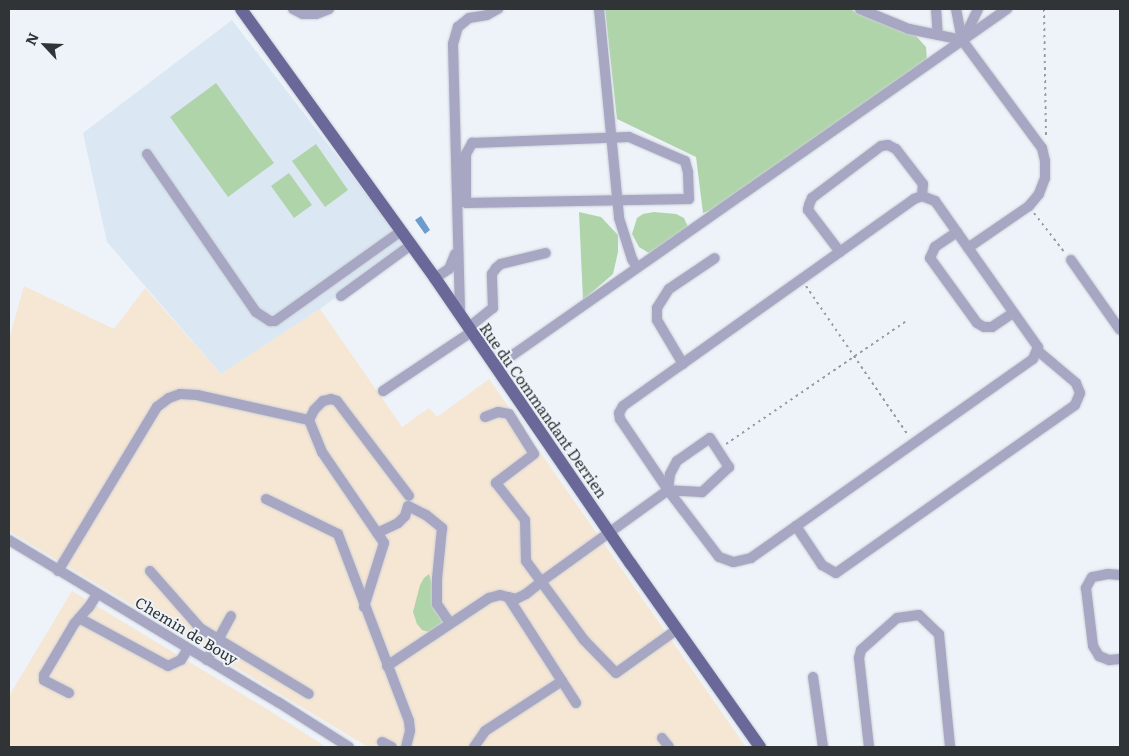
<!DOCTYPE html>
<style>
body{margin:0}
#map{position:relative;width:1129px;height:756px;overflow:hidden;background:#edf3f9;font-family:Literata,serif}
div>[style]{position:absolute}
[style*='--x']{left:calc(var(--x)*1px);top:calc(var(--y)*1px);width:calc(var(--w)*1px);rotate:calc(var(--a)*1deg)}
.built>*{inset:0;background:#dbe7f3}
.medical>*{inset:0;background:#f6e6d4}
.green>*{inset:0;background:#b0d4aa}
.water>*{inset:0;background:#6d9bce}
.path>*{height:2px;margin-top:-1px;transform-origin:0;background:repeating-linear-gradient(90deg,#979ca0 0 2.5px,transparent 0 6.5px)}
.roads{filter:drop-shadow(0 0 1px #cbd1d6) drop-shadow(0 0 1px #cbd1d6)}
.minor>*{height:10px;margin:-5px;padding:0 5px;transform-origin:5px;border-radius:5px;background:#a7a7c3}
.major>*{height:12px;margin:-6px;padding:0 6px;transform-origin:6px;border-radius:6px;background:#6a6799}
span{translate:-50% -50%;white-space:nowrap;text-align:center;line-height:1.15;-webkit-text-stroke:4px #edf3f9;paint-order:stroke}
.street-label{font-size:15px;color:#313436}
.frame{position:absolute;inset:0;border:10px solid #313436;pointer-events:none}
.north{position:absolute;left:20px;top:20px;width:50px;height:50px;-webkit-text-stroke:4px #edf3f9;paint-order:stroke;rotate:295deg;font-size:14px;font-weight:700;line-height:20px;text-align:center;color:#313436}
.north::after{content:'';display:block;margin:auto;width:18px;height:22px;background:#313436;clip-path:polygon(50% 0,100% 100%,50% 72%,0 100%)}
</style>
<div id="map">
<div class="built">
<div style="clip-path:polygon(232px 20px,406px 246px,320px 309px,221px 374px,107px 242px,83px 133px)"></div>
</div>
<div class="medical">
<div style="clip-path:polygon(24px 286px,114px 329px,145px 288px,221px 374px,320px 309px,402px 427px,429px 408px,437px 417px,489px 379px,746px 747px,368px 747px,9px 531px,9px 339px)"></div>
<div style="clip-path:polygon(72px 591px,270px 711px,326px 747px,9px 747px,9px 696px)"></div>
</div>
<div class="green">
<div style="clip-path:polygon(605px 9px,849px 9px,916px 36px,926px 47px,927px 61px,714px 209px,703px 213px,696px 157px,617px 119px)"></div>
<div style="clip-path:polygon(216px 83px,274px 163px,228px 197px,170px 117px)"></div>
<div style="clip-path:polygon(316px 144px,348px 190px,325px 207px,292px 161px)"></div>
<div style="clip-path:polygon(289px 173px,312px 205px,294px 218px,271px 186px)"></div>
<div style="clip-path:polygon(579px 212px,601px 217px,618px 235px,618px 252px,613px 274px,583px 300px)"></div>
<div style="clip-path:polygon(654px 212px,676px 214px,684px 218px,689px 229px,649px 253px,639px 247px,632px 234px,637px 218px,643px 214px)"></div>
<div style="clip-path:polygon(429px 574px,443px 621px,442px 624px,429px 632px,422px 630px,417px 624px,413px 612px,420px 585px,424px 578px)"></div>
</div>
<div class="water">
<div style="clip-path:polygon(421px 216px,430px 230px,425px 234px,415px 220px)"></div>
</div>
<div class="path">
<div style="--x:1044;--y:9;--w:127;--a:89.1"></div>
<div style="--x:1034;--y:213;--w:51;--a:52.2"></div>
<div style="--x:806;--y:286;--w:181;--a:55.6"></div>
<div style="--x:726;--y:444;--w:220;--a:-34.3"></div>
</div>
<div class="roads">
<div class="minor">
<div style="--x:293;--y:9;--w:11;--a:27"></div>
<div style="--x:303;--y:14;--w:13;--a:0"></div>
<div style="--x:316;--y:14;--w:14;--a:-21"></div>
<div style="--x:599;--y:9;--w:210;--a:84.5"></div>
<div style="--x:619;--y:218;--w:43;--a:72.4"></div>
<div style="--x:632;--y:259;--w:10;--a:61"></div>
<div style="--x:860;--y:9;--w:53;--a:22.2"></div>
<div style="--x:909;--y:29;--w:54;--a:11.7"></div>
<div style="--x:936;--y:9;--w:26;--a:86"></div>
<div style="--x:956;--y:9;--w:32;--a:79"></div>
<div style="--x:962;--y:40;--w:134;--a:53.5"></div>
<div style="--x:1042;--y:148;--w:13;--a:77"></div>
<div style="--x:1045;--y:161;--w:17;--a:90"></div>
<div style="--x:1045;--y:178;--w:17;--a:111"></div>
<div style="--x:1039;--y:194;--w:16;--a:130"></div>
<div style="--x:1029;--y:206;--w:74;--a:145.5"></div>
<div style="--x:963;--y:40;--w:34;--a:-64"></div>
<div style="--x:629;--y:137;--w:61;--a:23.2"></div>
<div style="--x:685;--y:161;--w:11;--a:75"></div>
<div style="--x:688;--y:172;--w:27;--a:88"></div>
<div style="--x:689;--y:199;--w:223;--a:179"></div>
<div style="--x:466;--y:203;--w:49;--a:-90"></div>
<div style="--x:466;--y:154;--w:13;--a:-61"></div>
<div style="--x:472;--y:143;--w:157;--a:-2.2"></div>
<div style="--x:147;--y:154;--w:192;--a:55.4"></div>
<div style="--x:256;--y:312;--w:17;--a:33"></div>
<div style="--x:270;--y:321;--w:5;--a:0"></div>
<div style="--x:275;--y:321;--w:155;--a:-35.5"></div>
<div style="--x:957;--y:232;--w:27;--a:146"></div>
<div style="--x:935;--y:247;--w:12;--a:114"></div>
<div style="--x:930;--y:258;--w:80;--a:54.1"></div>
<div style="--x:977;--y:323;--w:8;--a:30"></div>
<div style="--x:984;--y:327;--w:8;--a:0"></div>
<div style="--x:992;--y:327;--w:25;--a:-34"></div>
<div style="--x:840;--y:252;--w:53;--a:-127.3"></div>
<div style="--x:808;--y:210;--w:5;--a:-79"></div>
<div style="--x:809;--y:205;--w:8;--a:-67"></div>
<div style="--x:812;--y:198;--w:86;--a:-37"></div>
<div style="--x:881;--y:146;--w:7;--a:-8"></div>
<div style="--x:888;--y:145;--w:9;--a:27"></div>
<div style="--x:896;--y:149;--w:44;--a:52.4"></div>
<div style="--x:923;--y:184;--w:12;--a:95"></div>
<div style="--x:1071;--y:260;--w:85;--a:55"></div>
<div style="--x:435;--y:278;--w:17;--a:-33"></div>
<div style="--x:449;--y:269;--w:16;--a:-68"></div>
<div style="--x:341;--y:296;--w:87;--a:-36.1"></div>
<div style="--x:460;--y:312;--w:268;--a:-91.5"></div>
<div style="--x:453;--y:44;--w:18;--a:-74"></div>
<div style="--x:458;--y:27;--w:14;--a:-39"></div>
<div style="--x:469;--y:18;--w:18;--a:-9"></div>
<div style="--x:487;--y:15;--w:13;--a:-29"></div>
<div style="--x:468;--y:328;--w:32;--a:-39"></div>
<div style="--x:493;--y:308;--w:34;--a:-92"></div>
<div style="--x:492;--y:274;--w:7;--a:-56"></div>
<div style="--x:496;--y:268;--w:6;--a:-39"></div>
<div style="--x:501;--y:264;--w:46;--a:-13.7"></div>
<div style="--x:683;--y:364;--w:51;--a:-120.6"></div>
<div style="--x:657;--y:320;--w:12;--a:-90"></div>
<div style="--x:657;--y:308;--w:22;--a:-58"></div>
<div style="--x:669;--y:289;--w:55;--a:-34"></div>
<div style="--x:497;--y:366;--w:623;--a:-34.99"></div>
<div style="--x:383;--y:391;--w:106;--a:-33.8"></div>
<div style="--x:485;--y:417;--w:14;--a:-21"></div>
<div style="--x:498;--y:412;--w:11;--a:10"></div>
<div style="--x:509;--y:414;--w:47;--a:58"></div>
<div style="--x:534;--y:454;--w:48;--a:142.7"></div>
<div style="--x:496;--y:483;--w:47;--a:51.9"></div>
<div style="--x:525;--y:520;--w:41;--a:88.6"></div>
<div style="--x:526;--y:561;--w:98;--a:53.7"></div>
<div style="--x:584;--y:640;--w:46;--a:45.9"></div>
<div style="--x:616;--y:673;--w:69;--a:-35.5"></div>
<div style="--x:309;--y:420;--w:11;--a:-63"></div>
<div style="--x:314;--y:410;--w:13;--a:-45"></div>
<div style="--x:323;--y:401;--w:8;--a:-14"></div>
<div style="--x:331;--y:399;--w:6;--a:18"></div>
<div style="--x:337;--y:401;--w:119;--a:52.8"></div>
<div style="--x:266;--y:499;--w:80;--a:25.9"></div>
<div style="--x:338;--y:534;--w:200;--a:69.2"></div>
<div style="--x:409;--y:721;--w:10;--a:84"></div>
<div style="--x:410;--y:731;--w:16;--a:104"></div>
<div style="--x:796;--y:526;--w:47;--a:56.3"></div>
<div style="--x:822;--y:565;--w:16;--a:30"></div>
<div style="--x:836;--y:573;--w:292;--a:-35.1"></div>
<div style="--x:1075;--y:405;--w:13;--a:-67"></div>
<div style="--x:1080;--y:393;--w:11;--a:-112"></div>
<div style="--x:1076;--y:383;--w:50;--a:-139.9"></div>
<div style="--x:377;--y:533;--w:23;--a:-25"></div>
<div style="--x:398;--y:523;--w:10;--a:-45"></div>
<div style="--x:405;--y:516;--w:10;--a:-73"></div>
<div style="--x:408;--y:506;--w:20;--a:27"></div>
<div style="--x:426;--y:515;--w:21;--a:39"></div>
<div style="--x:442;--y:528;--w:51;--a:95.6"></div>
<div style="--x:437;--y:579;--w:25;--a:90"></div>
<div style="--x:437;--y:604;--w:23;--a:56"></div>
<div style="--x:9;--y:540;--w:314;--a:31.1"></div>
<div style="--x:278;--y:702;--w:84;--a:32.4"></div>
<div style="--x:58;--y:571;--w:192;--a:-58.9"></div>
<div style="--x:157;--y:407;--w:15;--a:-37"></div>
<div style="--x:169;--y:398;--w:12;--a:-20"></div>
<div style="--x:180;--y:394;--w:17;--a:3"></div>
<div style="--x:197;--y:395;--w:115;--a:12.6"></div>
<div style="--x:309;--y:420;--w:35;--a:68"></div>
<div style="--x:322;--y:452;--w:110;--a:55.7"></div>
<div style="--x:384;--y:543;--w:67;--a:107.4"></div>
<div style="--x:150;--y:571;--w:76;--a:48.7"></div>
<div style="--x:200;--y:628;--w:127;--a:31.2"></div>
<div style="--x:1120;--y:575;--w:12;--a:-175"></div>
<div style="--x:1108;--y:574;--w:16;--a:169"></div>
<div style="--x:1092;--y:577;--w:13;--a:119"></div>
<div style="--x:1086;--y:588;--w:58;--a:83.1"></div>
<div style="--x:1093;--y:646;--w:12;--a:59"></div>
<div style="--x:1099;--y:656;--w:11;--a:22"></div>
<div style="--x:1109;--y:660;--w:11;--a:-5"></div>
<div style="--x:508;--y:597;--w:126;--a:57.3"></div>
<div style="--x:79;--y:618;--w:101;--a:28.3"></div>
<div style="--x:168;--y:666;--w:14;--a:-25"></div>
<div style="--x:181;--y:660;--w:13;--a:-58"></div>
<div style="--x:207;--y:660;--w:50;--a:-61.4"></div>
<div style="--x:387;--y:666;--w:123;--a:-33.7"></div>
<div style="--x:489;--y:598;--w:11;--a:-15"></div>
<div style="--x:500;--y:595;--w:16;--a:14"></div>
<div style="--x:516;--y:599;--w:11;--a:-27"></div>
<div style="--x:526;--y:594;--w:21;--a:-39"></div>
<div style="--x:542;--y:581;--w:155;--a:-35.8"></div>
<div style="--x:668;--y:490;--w:16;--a:-83"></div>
<div style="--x:670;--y:474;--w:15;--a:-62"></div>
<div style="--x:677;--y:461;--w:40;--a:-34.9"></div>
<div style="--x:710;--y:438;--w:35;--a:57"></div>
<div style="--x:729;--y:467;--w:37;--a:137"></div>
<div style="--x:702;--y:492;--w:34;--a:-177"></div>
<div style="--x:668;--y:490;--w:86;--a:-124.1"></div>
<div style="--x:620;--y:419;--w:6;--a:-99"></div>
<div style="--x:619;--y:413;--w:8;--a:-60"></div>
<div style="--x:623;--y:406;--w:357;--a:-35.4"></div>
<div style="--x:914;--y:199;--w:9;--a:-21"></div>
<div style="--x:922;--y:196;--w:14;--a:21"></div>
<div style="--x:935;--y:201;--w:179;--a:54.8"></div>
<div style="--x:1038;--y:347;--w:13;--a:113"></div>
<div style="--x:1033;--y:359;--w:345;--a:144.8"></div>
<div style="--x:751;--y:558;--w:18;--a:167"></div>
<div style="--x:733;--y:562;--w:15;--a:-160"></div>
<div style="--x:719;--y:557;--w:84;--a:-127.3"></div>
<div style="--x:813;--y:677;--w:71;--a:81.9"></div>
<div style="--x:69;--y:693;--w:28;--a:-153"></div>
<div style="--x:44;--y:680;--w:5;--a:-90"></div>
<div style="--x:44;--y:675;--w:59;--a:-59.5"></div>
<div style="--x:74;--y:624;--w:23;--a:-49"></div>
<div style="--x:89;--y:607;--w:15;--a:-58"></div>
<div style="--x:662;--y:738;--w:11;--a:52"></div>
<div style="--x:382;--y:742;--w:11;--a:27"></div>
<div style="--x:474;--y:747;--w:19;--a:-55"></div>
<div style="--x:485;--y:731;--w:92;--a:-33"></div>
<div style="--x:869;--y:747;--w:90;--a:-96.4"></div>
<div style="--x:859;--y:658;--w:8;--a:-76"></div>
<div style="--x:861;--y:650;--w:48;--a:-41.6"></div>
<div style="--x:897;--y:618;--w:22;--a:-8"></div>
<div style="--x:919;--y:615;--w:28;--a:44"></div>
<div style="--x:939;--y:634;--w:114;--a:84.4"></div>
</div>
<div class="major">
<div style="--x:241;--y:9;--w:332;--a:54.2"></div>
<div style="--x:435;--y:278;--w:347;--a:55.6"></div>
<div style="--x:631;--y:564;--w:224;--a:54.8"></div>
</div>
</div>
<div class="street-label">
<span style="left:544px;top:410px;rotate:55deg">Rue du Commandant Derrien</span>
<span style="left:187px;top:630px;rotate:31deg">Chemin de Bouy</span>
</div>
<div class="frame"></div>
<div class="north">N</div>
</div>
